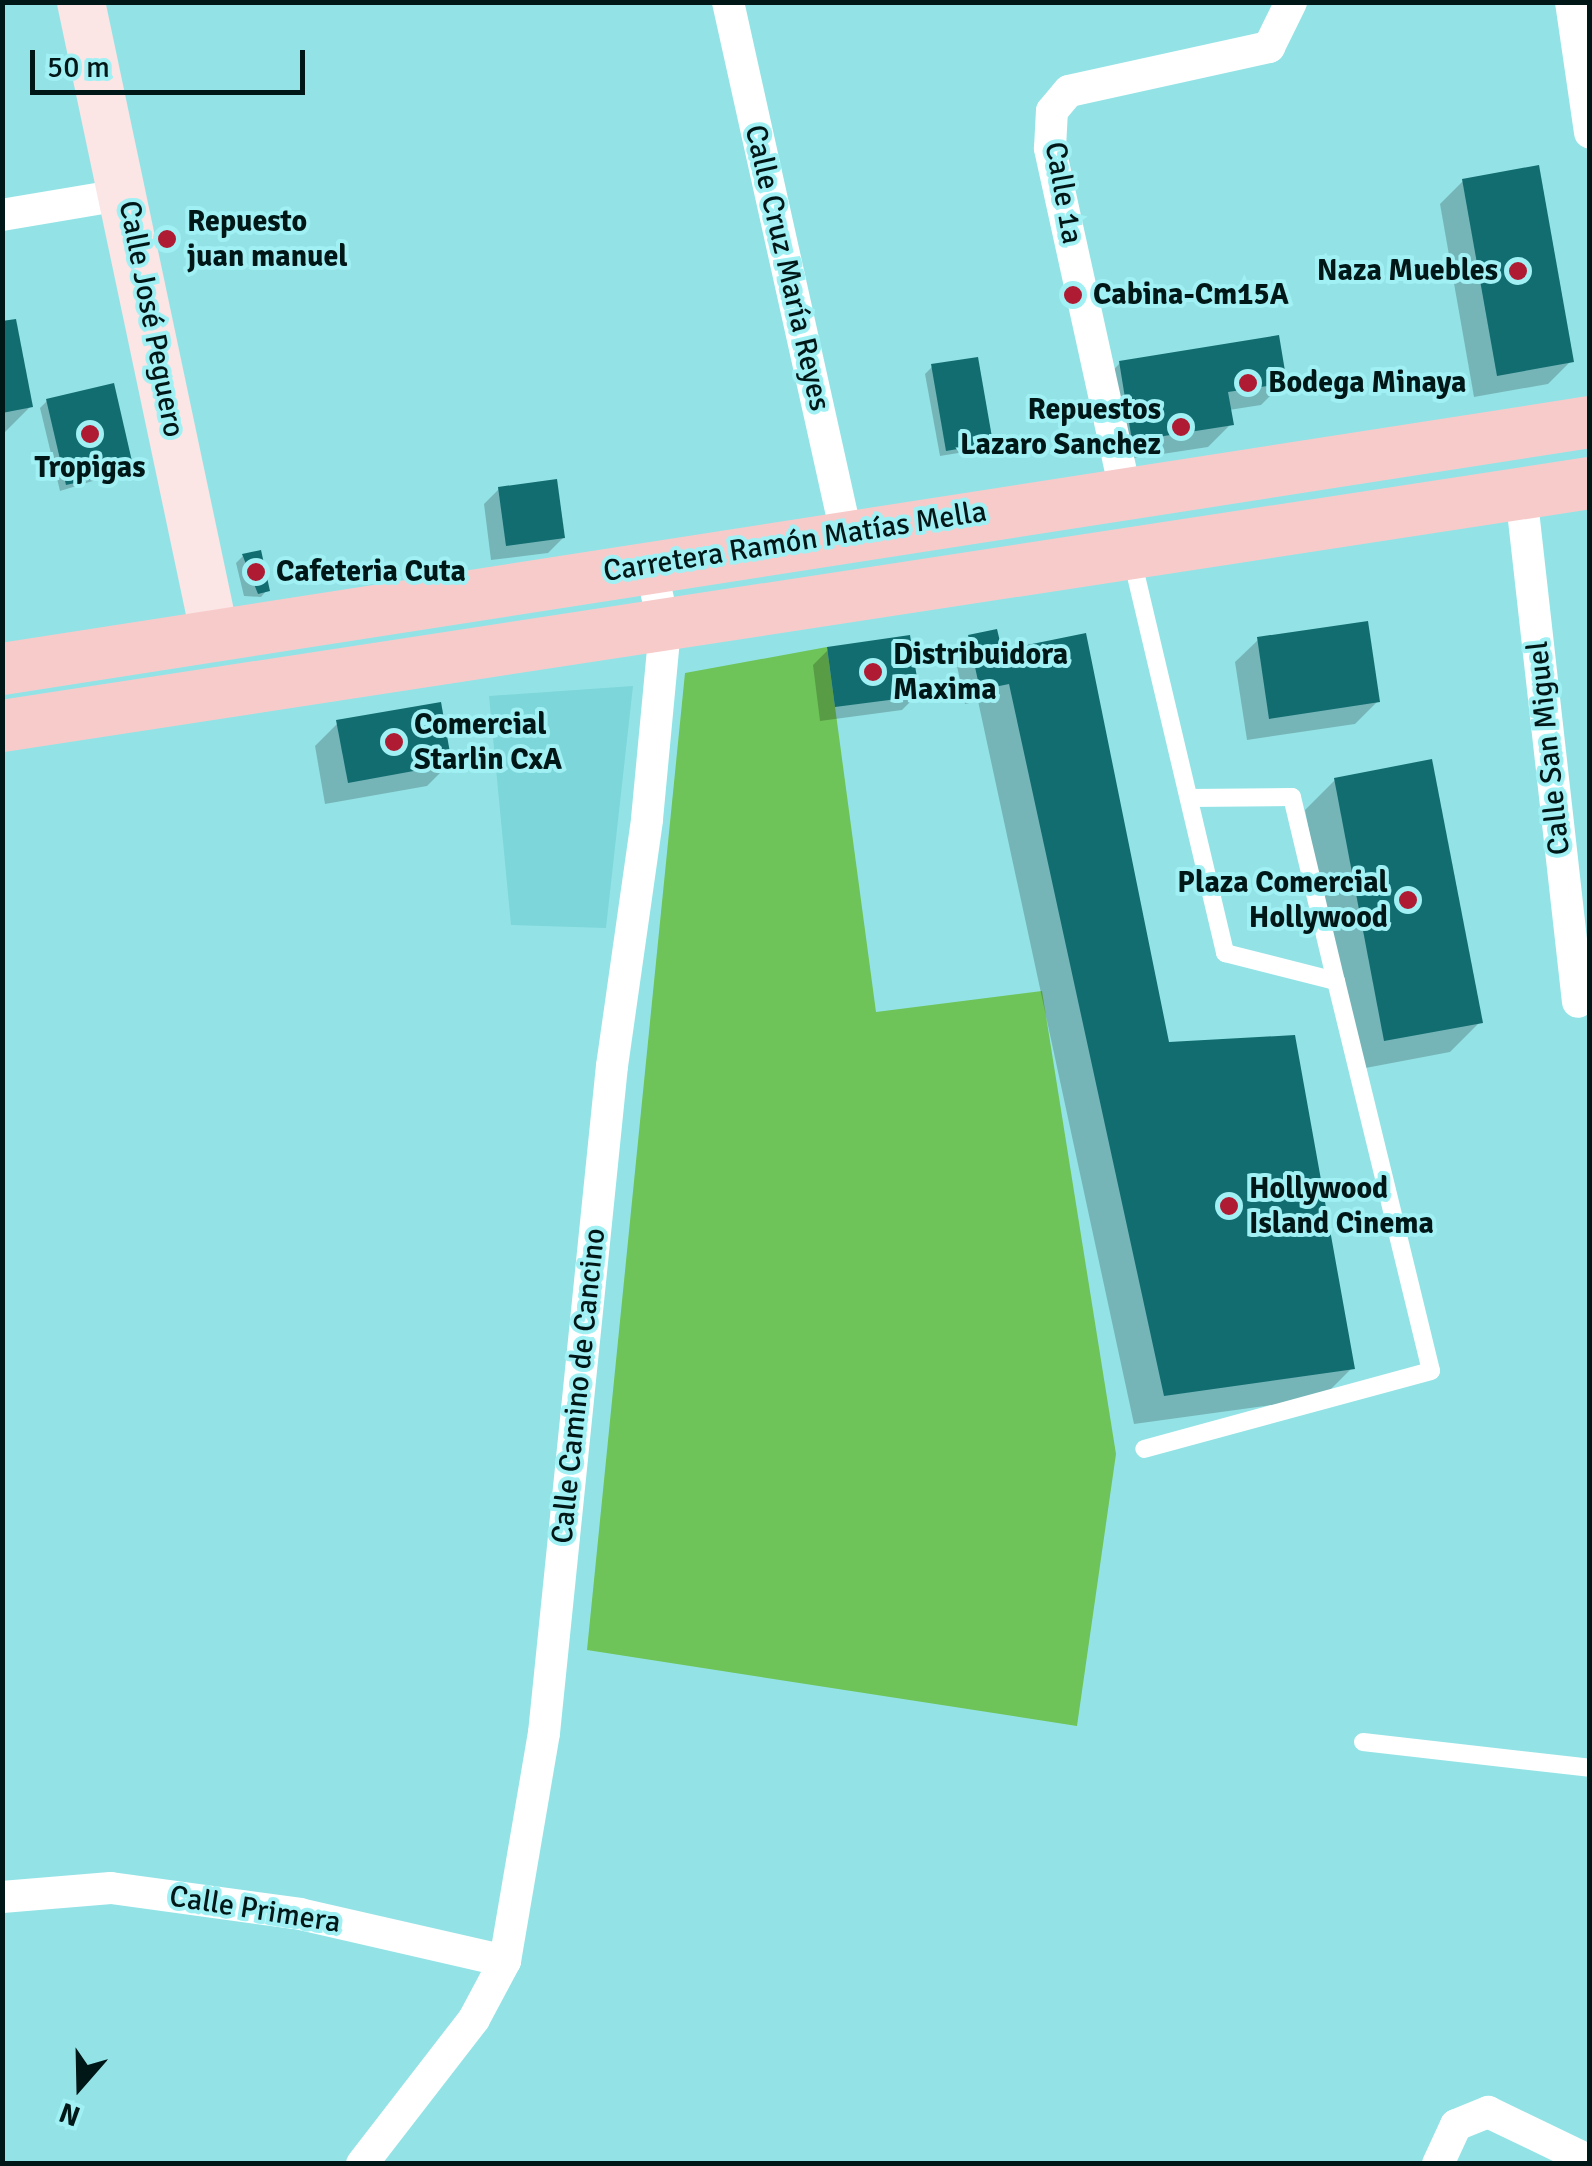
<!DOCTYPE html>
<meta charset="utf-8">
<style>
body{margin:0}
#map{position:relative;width:1592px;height:2166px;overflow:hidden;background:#93e3e6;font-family:Signika,sans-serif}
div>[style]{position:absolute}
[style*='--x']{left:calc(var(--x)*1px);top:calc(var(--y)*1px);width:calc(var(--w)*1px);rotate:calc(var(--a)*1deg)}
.built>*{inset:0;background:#7dd6da}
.green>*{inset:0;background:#6ec458}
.shadow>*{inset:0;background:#0003}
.building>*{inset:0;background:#126d71}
.lane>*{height:18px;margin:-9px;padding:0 9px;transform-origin:9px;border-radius:9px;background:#fff}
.street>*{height:32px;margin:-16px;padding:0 16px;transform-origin:16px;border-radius:16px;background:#fff}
.secondary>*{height:48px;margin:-24px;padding:0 24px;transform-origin:24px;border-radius:24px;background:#fbe5e5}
.primary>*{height:52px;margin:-26px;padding:0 26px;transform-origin:26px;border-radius:26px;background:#f8cbcb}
.dots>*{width:28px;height:28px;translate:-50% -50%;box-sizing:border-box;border:5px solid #a0f0f4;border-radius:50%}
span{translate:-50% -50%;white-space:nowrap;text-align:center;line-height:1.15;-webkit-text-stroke:8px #a0f0f4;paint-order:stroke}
.street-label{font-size:30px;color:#001718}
.poi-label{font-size:30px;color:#001718;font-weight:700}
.left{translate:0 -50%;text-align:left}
.right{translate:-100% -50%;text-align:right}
.frame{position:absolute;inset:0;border:5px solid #001718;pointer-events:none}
.north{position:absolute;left:30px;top:2036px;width:100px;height:100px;-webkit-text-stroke:8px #a0f0f4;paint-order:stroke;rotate:200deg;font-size:28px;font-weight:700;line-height:40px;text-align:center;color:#001718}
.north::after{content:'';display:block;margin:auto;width:35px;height:45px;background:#001718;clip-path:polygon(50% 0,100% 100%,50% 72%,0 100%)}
.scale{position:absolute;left:30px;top:50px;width:275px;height:45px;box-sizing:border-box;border:5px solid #001718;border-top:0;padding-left:12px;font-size:30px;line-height:35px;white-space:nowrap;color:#001718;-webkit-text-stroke:8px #a0f0f4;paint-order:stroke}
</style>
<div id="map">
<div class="built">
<div style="clip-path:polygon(633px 686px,606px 928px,511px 925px,489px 696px)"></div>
</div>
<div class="green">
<div style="clip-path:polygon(827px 647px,876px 1012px,1042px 991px,1116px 1454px,1077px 1726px,587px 1650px,685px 673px)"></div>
</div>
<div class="shadow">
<div style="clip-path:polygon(1463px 181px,1571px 361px,1548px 384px,1474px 397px,1440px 204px)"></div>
<div style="clip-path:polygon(2px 324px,31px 406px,2px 435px)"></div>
<div style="clip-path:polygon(1120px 363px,1284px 382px,1261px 405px,1229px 410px,1231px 424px,1208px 447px,1110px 462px,1098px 386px)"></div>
<div style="clip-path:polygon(932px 367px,990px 442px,983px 449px,940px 456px,925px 374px)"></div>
<div style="clip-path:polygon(47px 401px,132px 469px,60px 491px,40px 408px)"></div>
<div style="clip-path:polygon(499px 489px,563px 538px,548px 553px,491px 560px,484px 504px)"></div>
<div style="clip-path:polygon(243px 556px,267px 590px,261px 597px,244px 596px,236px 563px)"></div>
<div style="clip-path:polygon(969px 637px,1000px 655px,1167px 1045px,1352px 1368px,1322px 1398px,1134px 1424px,978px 701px,965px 704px,954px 652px)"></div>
<div style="clip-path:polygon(1258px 640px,1378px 701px,1355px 724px,1247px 740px,1235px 662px)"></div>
<div style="clip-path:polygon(828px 650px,917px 695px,902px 710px,820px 721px,813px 665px)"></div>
<div style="clip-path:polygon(338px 723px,449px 764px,427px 786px,325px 804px,315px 746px)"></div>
<div style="clip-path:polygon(1335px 780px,1480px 1022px,1450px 1052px,1355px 1070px,1305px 810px)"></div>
</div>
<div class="building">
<div style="clip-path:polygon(1539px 165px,1574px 362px,1497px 376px,1462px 179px)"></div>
<div style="clip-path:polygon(16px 319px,33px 407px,2px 413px,2px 321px)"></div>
<div style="clip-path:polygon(1279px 335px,1287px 383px,1228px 392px,1234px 425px,1132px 441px,1119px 361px)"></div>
<div style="clip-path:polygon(978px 357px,993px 443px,946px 451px,931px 364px)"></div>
<div style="clip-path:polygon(114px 383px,134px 470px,66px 485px,46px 399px)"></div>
<div style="clip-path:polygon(557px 479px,565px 538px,506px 546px,498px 487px)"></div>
<div style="clip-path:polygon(261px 550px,270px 591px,258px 594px,242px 554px)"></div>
<div style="clip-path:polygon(1368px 621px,1380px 702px,1269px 719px,1257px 637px)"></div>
<div style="clip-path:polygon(997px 629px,1002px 650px,1086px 633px,1169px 1042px,1295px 1035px,1355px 1369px,1164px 1396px,1009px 684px,980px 690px,968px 635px)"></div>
<div style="clip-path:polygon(910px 635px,920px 696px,835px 707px,827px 647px)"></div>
<div style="clip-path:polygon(441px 702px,452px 764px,348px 783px,336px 720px)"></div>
<div style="clip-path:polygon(1432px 759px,1483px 1023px,1384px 1041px,1334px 778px)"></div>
</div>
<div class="lane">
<div style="--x:1132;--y:559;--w:405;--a:76.7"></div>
<div style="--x:1225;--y:953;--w:114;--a:14.2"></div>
<div style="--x:1336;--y:981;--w:401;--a:76.3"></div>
<div style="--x:1431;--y:1371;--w:297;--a:164.8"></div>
<div style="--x:1189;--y:798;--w:103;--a:-0.6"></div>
<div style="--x:1292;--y:797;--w:189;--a:76.6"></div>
<div style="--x:1363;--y:1742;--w:228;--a:6.5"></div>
</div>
<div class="street">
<div style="--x:728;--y:2;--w:544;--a:77.47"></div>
<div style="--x:1571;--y:2;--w:132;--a:81.7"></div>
<div style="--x:2;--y:215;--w:126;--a:-9.6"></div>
<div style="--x:1125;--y:490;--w:350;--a:-102.4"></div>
<div style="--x:1050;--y:148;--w:37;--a:-87"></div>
<div style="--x:1052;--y:111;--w:26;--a:-50"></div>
<div style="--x:1069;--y:91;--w:205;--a:-12.4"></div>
<div style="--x:1269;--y:47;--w:50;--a:-63.9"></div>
<div style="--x:1521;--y:493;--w:512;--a:83.61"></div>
<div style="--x:2;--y:1897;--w:109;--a:-4.7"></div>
<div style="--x:111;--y:1888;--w:191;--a:7.8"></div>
<div style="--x:300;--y:1914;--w:210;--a:12.9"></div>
<div style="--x:362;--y:2164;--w:183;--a:-52.3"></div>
<div style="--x:474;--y:2019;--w:66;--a:-61.9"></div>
<div style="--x:505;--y:1961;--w:231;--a:-80.3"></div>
<div style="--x:544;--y:1733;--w:670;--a:-84.18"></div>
<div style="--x:612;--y:1066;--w:249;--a:-81.9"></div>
<div style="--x:647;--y:819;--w:191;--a:-84.6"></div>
<div style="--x:665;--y:629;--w:66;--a:-103.2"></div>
<div style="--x:1438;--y:2164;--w:43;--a:-65.2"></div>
<div style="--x:1456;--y:2125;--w:35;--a:-22"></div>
<div style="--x:1488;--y:2112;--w:113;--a:25.7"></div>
</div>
<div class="secondary">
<div style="--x:81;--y:2;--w:648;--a:78.07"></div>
</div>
<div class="primary">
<div style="--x:2;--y:669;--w:1607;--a:-8.84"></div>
<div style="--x:2;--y:726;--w:1606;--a:-8.7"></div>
</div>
<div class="dots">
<div style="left:167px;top:239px;background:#af1b33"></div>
<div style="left:1518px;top:271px;background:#af1b33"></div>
<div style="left:1073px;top:295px;background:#af1b33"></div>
<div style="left:1248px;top:383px;background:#af1b33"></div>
<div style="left:1181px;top:427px;background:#af1b33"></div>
<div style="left:90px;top:434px;background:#af1b33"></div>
<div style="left:256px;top:572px;background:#af1b33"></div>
<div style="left:873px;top:672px;background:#af1b33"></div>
<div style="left:394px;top:742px;background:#af1b33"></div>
<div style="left:1408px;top:900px;background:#af1b33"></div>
<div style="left:1229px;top:1206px;background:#af1b33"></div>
</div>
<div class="street-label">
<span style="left:1063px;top:193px;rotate:80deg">Calle 1a</span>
<span style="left:787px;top:268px;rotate:77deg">Calle Cruz María Reyes</span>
<span style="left:151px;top:319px;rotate:79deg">Calle José Peguero</span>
<span style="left:795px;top:542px;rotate:-9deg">Carretera Ramón Matías Mella</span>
<span style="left:1549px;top:748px;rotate:-96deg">Calle San Miguel</span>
<span style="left:579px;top:1386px;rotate:-84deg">Calle Camino de Cancino</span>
<span style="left:255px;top:1910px;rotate:9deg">Calle Primera</span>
</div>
<div class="poi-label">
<span class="left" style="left:187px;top:239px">Repuesto<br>juan manuel</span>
<span class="right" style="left:1498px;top:271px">Naza Muebles</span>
<span class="left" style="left:1093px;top:295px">Cabina-Cm15A</span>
<span class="left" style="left:1268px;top:383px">Bodega Minaya</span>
<span class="right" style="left:1161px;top:427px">Repuestos<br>Lazaro Sanchez</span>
<span style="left:90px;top:468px">Tropigas</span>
<span class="left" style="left:276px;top:572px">Cafeteria Cuta</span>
<span class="left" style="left:893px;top:672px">Distribuidora<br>Maxima</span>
<span class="left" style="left:414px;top:742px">Comercial<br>Starlin CxA</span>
<span class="right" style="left:1388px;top:900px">Plaza Comercial<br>Hollywood</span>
<span class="left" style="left:1249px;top:1206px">Hollywood<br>Island Cinema</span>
</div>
<div class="frame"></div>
<div class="north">N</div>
<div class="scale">50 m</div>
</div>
